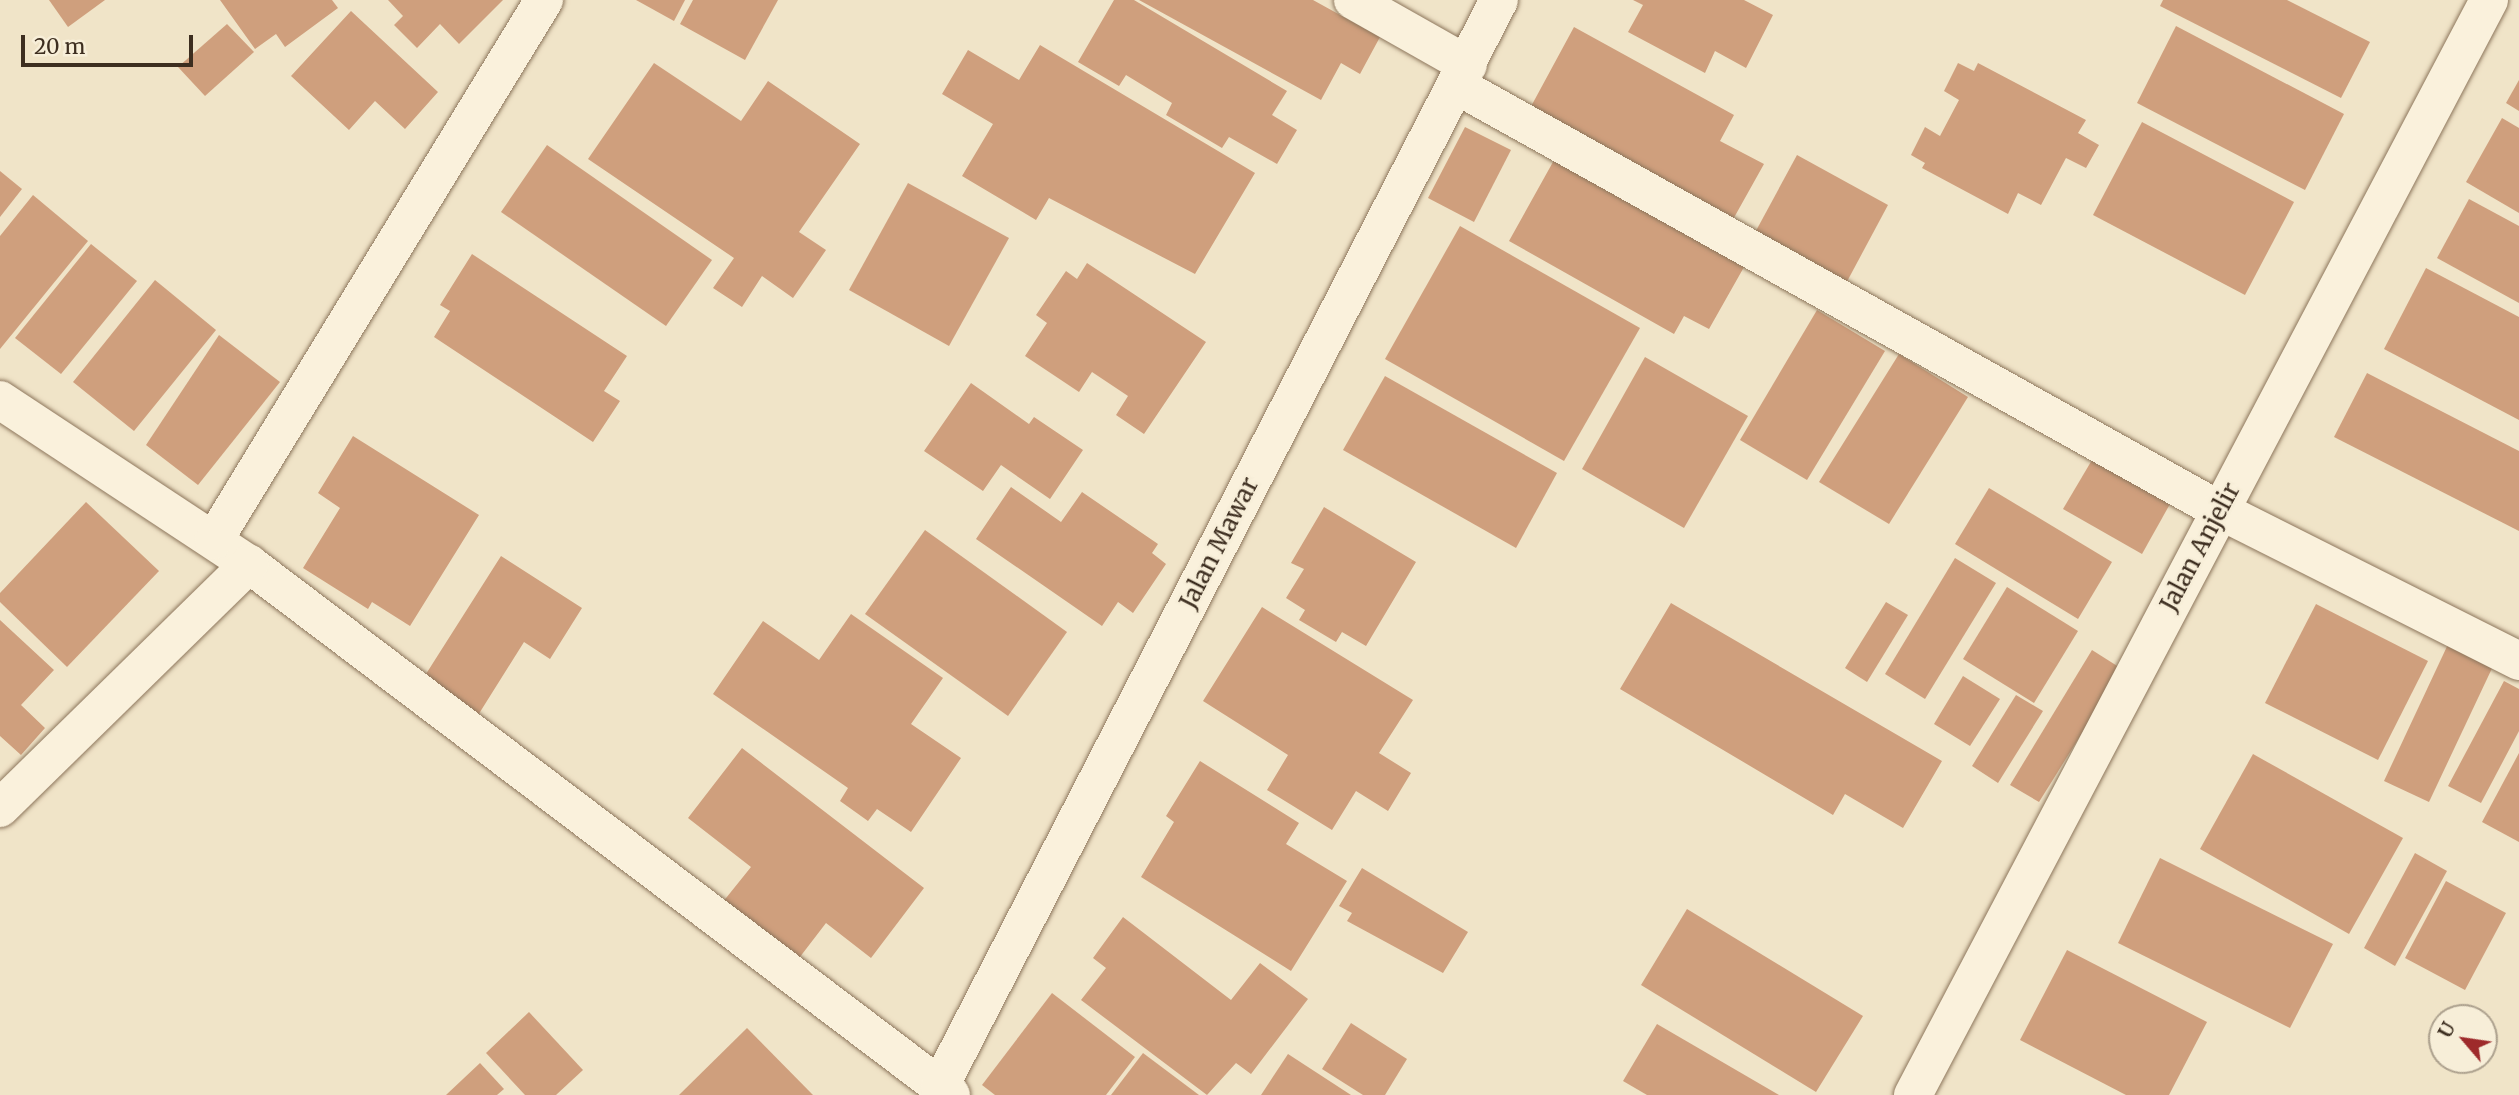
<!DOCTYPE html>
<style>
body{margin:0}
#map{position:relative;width:2519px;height:1095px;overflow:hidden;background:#f0e4c8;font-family:Merriweather,serif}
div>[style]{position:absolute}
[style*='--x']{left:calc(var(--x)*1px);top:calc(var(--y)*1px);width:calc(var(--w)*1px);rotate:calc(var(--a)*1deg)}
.building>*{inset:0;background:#cf9f7d}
.roads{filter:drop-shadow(0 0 2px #8d765c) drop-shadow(0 0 2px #8d765c)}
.minor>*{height:38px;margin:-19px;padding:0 19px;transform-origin:19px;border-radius:19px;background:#faf1dc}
span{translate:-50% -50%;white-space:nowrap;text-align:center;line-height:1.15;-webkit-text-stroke:5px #f7eed8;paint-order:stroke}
.street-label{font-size:24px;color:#3d2e20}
.north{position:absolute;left:2428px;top:1004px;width:70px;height:70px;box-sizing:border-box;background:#f7eed8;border:2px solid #ada18e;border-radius:50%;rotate:299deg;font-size:19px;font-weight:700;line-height:28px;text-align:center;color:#3d2e20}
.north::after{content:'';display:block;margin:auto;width:24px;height:32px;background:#9e2a2b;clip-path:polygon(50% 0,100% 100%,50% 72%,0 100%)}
.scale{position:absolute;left:21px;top:35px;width:172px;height:32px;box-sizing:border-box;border:4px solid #3d2e20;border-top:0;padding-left:9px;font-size:21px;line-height:24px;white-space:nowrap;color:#3d2e20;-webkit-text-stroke:5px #f7eed8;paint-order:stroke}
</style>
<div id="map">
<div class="building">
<div style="clip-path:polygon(49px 0,105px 0,68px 27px)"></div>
<div style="clip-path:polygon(220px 0,332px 0,338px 8px,285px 47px,276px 34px,255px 49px)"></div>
<div style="clip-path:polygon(388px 0,503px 0,459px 44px,440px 24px,417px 48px,394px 25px,403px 16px)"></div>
<div style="clip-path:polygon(636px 0,685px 0,674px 21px)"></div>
<div style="clip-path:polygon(693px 0,778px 0,745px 60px,680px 24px)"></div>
<div style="clip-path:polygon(1114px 0,1134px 0,1287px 91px,1272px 115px,1297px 130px,1277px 164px,1229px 137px,1222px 148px,1166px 115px,1172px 103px,1126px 75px,1119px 86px,1078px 62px)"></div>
<div style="clip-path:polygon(1139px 0,1313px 0,1380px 37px,1360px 74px,1341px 63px,1321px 100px)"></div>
<div style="clip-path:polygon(1633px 0,1744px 0,1773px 15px,1746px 68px,1715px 51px,1705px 73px,1628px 32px,1643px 5px)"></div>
<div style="clip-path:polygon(2163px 0,2287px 0,2370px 42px,2341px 98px,2160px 6px)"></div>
<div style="clip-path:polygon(351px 11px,438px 92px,405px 129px,375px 101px,349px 130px,291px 76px)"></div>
<div style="clip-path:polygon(227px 24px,254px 52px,205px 96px,178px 67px)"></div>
<div style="clip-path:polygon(2176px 26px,2344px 114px,2305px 190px,2137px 103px)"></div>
<div style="clip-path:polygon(1574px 27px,1734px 115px,1720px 141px,1764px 164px,1731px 223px,1528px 112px)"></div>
<div style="clip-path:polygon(1040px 45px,1255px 173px,1195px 274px,1049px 198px,1036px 220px,962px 176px,993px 124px,942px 94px,968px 50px,1019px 80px)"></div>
<div style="clip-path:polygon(654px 63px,741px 121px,768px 81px,860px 144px,799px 232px,826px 250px,793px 298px,762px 276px,742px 307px,713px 288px,734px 258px,588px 159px)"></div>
<div style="clip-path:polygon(1958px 63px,1974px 71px,1978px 63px,2086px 120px,2078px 133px,2099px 145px,2086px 168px,2066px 158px,2041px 205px,2018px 193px,2008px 214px,1922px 168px,1925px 163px,1911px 155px,1925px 127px,1940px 136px,1959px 100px,1944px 91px)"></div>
<div style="clip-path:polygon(2519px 80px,2519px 111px,2506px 103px)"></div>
<div style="clip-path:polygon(2502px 118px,2519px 128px,2519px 213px,2466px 182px)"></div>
<div style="clip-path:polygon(2142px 122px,2294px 202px,2245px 295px,2093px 215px)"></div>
<div style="clip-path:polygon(1465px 127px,1511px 150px,1474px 222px,1428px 198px)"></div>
<div style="clip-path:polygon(547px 145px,712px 260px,666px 326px,501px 212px)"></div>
<div style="clip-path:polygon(1558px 153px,1748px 260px,1709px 329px,1684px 316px,1674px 334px,1509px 241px)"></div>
<div style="clip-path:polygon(1797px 155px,1888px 205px,1843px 289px,1751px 240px)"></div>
<div style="clip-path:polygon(0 171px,22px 189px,0 217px)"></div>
<div style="clip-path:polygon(908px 183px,1009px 238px,949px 346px,849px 290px)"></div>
<div style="clip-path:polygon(33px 195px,88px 241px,0 349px,0 236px)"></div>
<div style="clip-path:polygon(2469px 199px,2519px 226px,2519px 303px,2437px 258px)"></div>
<div style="clip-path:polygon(1460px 226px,1640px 328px,1564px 461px,1385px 359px)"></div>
<div style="clip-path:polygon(91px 244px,137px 281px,61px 374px,15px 338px)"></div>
<div style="clip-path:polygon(472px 254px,627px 356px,604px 391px,620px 401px,593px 442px,434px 337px,450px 311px,440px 305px)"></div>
<div style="clip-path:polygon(1087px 263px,1206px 342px,1144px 434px,1116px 415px,1128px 396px,1092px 372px,1079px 392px,1025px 356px,1047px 323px,1036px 315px,1066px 271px,1077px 279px)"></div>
<div style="clip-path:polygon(2426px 268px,2519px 317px,2519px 420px,2384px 349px)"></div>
<div style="clip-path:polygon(155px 280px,216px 330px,134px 431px,73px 382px)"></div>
<div style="clip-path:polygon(1817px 310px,1885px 351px,1807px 480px,1740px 440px)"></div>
<div style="clip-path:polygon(219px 335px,280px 382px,198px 485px,146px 445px)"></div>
<div style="clip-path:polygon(1899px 354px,1968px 397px,1889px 524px,1819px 482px)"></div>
<div style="clip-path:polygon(1645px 357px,1748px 416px,1684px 528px,1582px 469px)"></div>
<div style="clip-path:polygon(2367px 373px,2519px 451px,2519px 531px,2334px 437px)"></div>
<div style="clip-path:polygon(1385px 376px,1557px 473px,1516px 548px,1343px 450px)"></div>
<div style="clip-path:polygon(971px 383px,1029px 424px,1034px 417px,1083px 450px,1050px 499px,1001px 465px,983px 491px,924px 451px)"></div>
<div style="clip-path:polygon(353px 436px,479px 515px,410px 626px,372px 602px,368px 609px,303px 568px,340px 508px,318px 493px)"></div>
<div style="clip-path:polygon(2092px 460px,2170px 504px,2142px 554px,2063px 509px)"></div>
<div style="clip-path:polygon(1011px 487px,1061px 522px,1082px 492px,1158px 544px,1152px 553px,1166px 564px,1133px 613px,1118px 602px,1102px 626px,976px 539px)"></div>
<div style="clip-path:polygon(1989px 488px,2112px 562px,2078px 619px,1955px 544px)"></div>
<div style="clip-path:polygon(86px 502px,159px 571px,67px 667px,0 602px,0 593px)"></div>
<div style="clip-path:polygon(1324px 507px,1416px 562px,1366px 646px,1342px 632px,1336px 642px,1299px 620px,1305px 610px,1286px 598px,1304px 569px,1291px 563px)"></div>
<div style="clip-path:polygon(925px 530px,1067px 632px,1008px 716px,865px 614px)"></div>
<div style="clip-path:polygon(501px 556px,582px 608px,550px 659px,524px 642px,475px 720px,419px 685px)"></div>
<div style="clip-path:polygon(1955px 558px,1996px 583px,1925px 699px,1885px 674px)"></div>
<div style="clip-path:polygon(2007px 587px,2078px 631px,2034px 703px,1963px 659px)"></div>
<div style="clip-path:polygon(1886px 602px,1908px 615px,1867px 682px,1845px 668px)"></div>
<div style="clip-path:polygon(1671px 603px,1942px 761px,1903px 828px,1845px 794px,1833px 815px,1620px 689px)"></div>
<div style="clip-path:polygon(2316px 604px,2428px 661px,2378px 760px,2265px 703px)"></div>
<div style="clip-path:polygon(1262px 607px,1413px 700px,1379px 753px,1411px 773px,1388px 811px,1356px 791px,1332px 830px,1267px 790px,1288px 755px,1203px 701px)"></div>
<div style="clip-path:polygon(851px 614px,943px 678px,911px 724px,961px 758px,911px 832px,877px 809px,868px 821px,840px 801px,848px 788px,713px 694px,763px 621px,819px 660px)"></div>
<div style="clip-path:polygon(0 620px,54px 670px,21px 705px,45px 728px,21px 755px,0 736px)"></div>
<div style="clip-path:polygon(2450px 640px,2495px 662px,2429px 802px,2384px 781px)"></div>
<div style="clip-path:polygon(2092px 650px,2122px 669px,2039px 802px,2010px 785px)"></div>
<div style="clip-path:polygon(1963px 676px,2000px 699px,1970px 746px,1934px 724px)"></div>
<div style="clip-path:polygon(2504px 681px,2519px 689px,2519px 731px,2481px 803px,2448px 786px)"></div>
<div style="clip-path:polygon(2016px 695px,2043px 711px,1998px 783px,1972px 766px)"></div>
<div style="clip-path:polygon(742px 748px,924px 888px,871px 958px,826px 923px,793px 966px,718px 908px,751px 867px,688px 818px)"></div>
<div style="clip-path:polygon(2519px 753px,2519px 842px,2482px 822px)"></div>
<div style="clip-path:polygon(2253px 754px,2403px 838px,2349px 934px,2200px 849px)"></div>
<div style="clip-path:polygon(1200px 761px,1299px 823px,1286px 844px,1347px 881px,1291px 971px,1141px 877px,1174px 822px,1166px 816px)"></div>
<div style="clip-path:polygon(2415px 853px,2447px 871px,2395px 966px,2364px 948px)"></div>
<div style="clip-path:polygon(2160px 858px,2333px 944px,2290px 1028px,2118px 943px)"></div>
<div style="clip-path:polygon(1362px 868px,1468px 932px,1443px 973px,1347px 921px,1352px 913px,1339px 906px)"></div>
<div style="clip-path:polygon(2446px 881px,2506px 913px,2465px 990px,2405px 958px)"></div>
<div style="clip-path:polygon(1687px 909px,1863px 1016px,1816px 1092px,1641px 985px)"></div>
<div style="clip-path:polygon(1123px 917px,1231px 1000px,1260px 963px,1308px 999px,1251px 1074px,1236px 1063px,1207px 1095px,1081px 1000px,1106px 968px,1093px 958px)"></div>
<div style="clip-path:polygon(2067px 950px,2207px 1022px,2169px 1095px,2126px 1095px,2020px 1040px)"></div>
<div style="clip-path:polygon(1052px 993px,1135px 1057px,1106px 1095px,995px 1095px,982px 1085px)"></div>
<div style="clip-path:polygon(529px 1012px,583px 1070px,556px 1095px,525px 1095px,486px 1053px)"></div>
<div style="clip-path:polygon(1351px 1023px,1407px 1059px,1385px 1095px,1363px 1095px,1322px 1069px)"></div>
<div style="clip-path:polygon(1657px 1024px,1779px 1095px,1647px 1095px,1623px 1081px)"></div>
<div style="clip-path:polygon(747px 1028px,813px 1095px,679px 1095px)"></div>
<div style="clip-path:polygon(1143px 1053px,1199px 1095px,1111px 1095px)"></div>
<div style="clip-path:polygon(1288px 1054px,1351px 1095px,1261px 1095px)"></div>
<div style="clip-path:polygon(480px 1063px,504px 1089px,497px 1095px,446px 1095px)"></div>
</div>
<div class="roads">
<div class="minor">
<div style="--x:1353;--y:0;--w:132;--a:29.5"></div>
<div style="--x:1456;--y:85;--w:873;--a:29.12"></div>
<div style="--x:2219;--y:510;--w:336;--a:26.7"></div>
<div style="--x:0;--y:400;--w:298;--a:33.4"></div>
<div style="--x:249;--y:564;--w:880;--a:37.1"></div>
<div style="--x:214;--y:540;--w:633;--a:-58.57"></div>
<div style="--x:0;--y:808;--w:349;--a:-44.4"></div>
<div style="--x:940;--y:1086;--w:1221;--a:-62.76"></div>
<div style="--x:1913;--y:1095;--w:1237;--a:-62.25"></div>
</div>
</div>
<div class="street-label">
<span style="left:1219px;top:543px;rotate:-63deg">Jalan Mawar</span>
<span style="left:2200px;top:547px;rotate:-62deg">Jalan Anjelir</span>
</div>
<div class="north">U</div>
<div class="scale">20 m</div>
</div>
